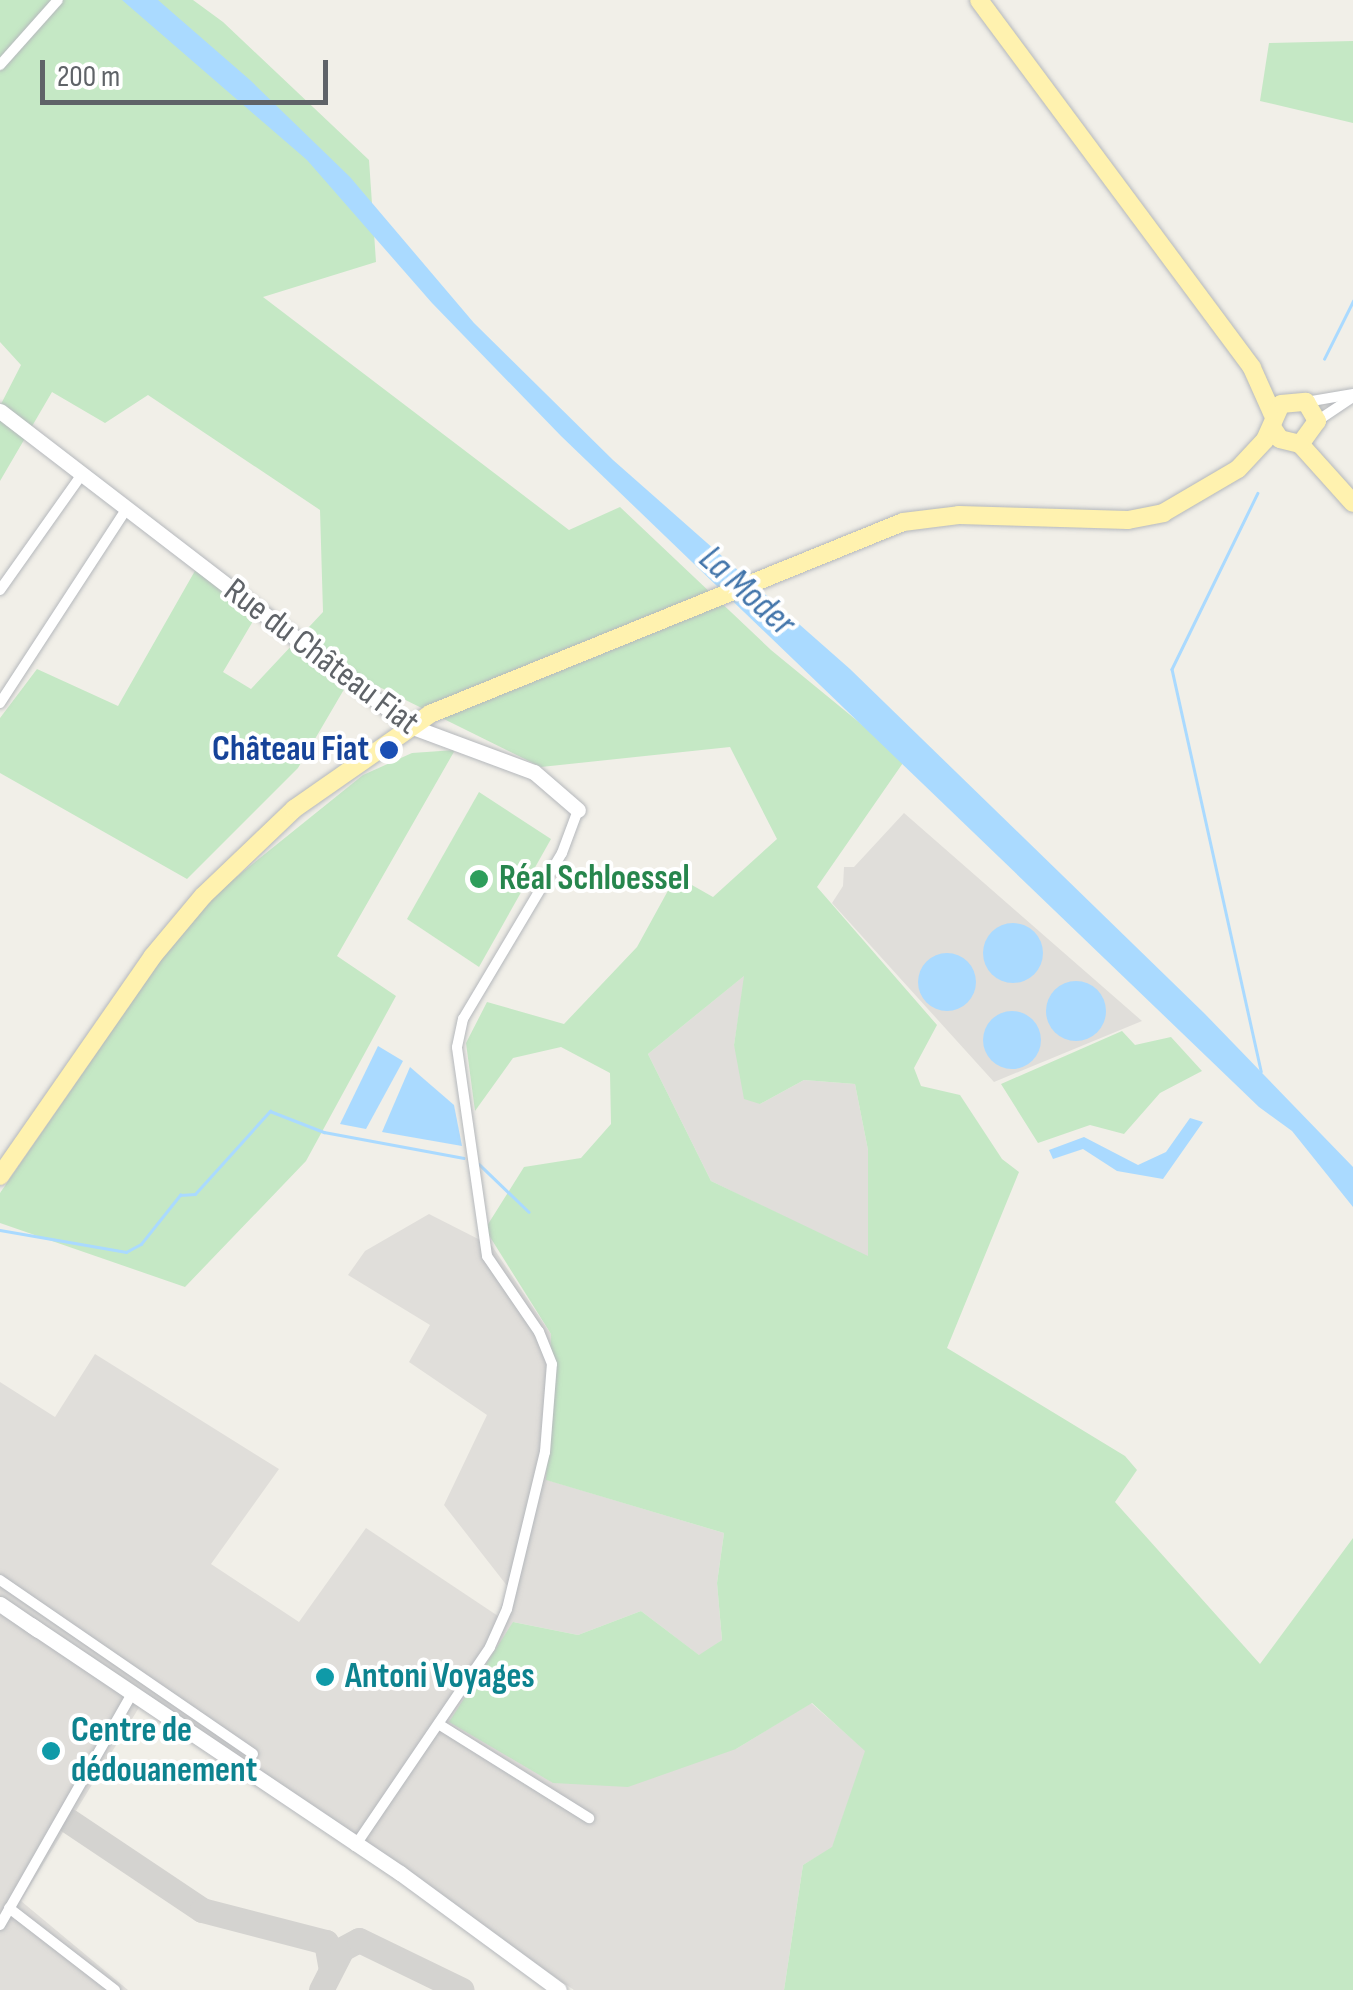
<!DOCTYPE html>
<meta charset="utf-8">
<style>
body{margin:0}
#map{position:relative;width:1353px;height:1990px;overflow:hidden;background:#f1efe8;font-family:"Sofia Sans Condensed",sans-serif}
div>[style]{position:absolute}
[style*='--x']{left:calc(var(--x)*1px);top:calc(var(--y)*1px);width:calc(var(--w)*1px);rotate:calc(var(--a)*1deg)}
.industrial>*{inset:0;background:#e0deda}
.green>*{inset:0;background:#c5e8c5}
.water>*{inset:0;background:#aadaff}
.round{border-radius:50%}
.stream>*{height:2.5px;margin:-1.25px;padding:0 1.25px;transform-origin:1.25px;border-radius:1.25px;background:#aadaff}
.taxiway>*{height:25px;margin:-12.5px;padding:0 12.5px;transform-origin:12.5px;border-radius:12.5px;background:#d4d3d0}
.roads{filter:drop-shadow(0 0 2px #b5b8bc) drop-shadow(0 0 2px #b5b8bc)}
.street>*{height:10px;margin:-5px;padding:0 5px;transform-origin:5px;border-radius:5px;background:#fff}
.secondary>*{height:15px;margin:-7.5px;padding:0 7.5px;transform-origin:7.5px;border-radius:7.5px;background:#fff}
.primary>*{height:18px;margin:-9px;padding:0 9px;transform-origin:9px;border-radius:9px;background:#fff2af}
.dots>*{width:28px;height:28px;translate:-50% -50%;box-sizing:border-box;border:5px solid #fff;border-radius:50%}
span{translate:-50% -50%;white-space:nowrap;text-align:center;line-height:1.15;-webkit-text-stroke:8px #fff;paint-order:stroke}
.street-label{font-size:35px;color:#5f6368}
.transit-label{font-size:35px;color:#164399;font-weight:700}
.right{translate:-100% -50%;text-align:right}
.leisure-label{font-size:35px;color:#27864d;font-weight:700}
.left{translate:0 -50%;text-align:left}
.culture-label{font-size:35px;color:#0d838f;font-weight:700}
.water-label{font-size:38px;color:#4174aa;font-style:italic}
.scale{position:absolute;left:40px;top:60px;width:288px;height:45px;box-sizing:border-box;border:5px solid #5f6368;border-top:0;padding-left:12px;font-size:30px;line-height:35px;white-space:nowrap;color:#5f6368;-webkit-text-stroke:8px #fff;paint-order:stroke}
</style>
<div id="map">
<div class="industrial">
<div style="clip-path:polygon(904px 813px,1142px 1021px,994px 1082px,832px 903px,843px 886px,844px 867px,854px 867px)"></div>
<div style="clip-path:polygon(745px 975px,734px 1045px,760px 1104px,804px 1080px,855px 1084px,868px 1150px,868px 1257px,711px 1181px,648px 1054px)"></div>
<div style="clip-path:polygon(429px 1214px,492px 1246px,551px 1334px,547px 1480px,724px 1533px,717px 1583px,722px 1640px,700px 1656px,641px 1611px,578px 1635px,513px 1622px,736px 1749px,811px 1703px,866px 1751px,832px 1848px,803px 1865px,784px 1990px,574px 1990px,146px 1696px,21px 1901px,128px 1990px,0 1990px,0 1382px,55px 1417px,95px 1354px,279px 1469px,211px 1564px,299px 1622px,366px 1528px,498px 1616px,508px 1587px,444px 1505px,487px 1415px,409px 1362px,430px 1325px,348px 1275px,365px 1251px)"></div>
</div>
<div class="green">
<div style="clip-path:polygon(evenodd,0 0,193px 0,223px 22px,369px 160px,376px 262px,263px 297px,569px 530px,620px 507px,771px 650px,905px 760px,817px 887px,937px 1025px,914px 1068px,921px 1086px,960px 1095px,1002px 1159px,1019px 1172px,947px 1348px,1125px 1456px,1137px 1470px,1115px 1502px,1260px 1664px,1353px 1538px,1353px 1990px,784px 1990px,803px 1865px,832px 1847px,865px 1751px,812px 1703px,736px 1749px,628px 1787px,553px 1783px,449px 1722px,513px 1622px,578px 1635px,641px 1611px,699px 1655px,722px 1640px,717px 1583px,724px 1533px,546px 1480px,551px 1334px,485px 1229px,524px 1167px,581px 1158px,611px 1124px,610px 1073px,561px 1047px,513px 1058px,475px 1111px,466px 1043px,487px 1002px,564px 1024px,637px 947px,676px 876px,713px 897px,777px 839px,730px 747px,541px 767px,353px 674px,298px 768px,187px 879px,0 773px,0 718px,37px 669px,118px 706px,196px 569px,256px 616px,223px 672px,251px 689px,323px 612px,320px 510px,148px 395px,105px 423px,52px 392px,0 481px,0 406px,21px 365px,0 342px,0 0,744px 976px,734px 1045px,744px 1099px,760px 1104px,804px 1080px,855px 1084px,868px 1150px,868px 1256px,711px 1181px,648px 1054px,744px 976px)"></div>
<div style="clip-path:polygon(1353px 41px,1353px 123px,1260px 101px,1269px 43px)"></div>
<div style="clip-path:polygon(455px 750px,337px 956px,396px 996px,306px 1161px,185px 1287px,0 1223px,0 1193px,160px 961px,214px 895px,363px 775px,412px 753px)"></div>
<div style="clip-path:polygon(479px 792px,551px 839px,479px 967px,407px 919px)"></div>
<div style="clip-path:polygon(1122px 1031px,1135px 1045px,1171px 1037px,1202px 1071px,1160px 1093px,1124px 1134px,1090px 1125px,1038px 1143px,1001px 1084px)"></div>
</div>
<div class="water">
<div style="clip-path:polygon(122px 0,158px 0,250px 80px,350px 177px,474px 323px,613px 460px,850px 669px,1205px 1014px,1353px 1167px,1353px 1207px,1292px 1131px,1259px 1107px,561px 436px,432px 303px,307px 160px)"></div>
<div class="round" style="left:983px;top:923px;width:60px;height:60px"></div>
<div class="round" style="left:918px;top:953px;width:58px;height:58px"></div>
<div class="round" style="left:1046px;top:981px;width:60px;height:60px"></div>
<div class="round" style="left:983px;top:1011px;width:58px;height:58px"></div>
<div style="clip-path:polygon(378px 1046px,403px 1061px,366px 1129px,340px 1124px)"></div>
<div style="clip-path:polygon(410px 1067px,454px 1105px,462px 1146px,382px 1132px)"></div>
<div style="clip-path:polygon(1190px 1118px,1203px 1122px,1163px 1179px,1117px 1171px,1083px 1149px,1053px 1159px,1049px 1150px,1084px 1137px,1138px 1165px,1166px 1152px)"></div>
</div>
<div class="stream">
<div style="--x:1324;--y:359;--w:65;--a:-63.4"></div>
<div style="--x:1258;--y:493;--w:196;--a:116"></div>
<div style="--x:1172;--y:669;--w:412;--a:77.5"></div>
<div style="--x:479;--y:1164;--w:69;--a:43.8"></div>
<div style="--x:0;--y:1230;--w:128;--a:9.9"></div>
<div style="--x:126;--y:1252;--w:17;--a:-28"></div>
<div style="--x:141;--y:1244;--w:63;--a:-51.5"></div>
<div style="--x:180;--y:1195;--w:15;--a:-4"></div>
<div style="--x:195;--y:1194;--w:112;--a:-47.9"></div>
<div style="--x:270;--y:1111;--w:58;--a:21.3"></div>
<div style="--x:324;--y:1132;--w:142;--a:10.5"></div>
</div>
<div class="taxiway">
<div style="--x:69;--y:1821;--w:160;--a:33.8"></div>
<div style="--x:202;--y:1910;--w:128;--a:14.5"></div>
<div style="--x:326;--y:1942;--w:28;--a:80"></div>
<div style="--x:321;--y:1990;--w:46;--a:-62.9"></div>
<div style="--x:342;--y:1949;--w:19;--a:-28"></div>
<div style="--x:359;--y:1940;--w:114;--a:25.9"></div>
</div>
<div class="roads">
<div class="street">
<div style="--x:0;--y:65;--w:87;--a:-48.3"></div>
<div style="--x:1306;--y:402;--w:48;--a:-9.7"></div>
<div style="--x:1317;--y:421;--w:43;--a:-33.7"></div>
<div style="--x:0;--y:590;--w:142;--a:-54.7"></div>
<div style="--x:0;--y:703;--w:230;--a:-56.9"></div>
<div style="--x:0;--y:1580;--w:307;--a:34.5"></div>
<div style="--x:440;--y:1725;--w:176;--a:32"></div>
<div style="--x:355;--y:1846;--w:240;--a:-55.8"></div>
<div style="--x:490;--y:1647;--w:42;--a:-65.9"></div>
<div style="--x:507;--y:1609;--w:162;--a:-76.4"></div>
<div style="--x:545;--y:1452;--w:88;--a:-85.5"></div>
<div style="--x:552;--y:1364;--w:35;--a:-112"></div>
<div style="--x:539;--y:1332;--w:92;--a:-124.4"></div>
<div style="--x:487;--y:1256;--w:211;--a:-98.2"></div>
<div style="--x:457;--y:1047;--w:29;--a:-78"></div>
<div style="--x:463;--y:1019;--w:193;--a:-59.2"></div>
<div style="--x:562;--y:853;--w:46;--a:-69.6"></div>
<div style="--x:9;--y:1908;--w:134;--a:37.7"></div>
<div style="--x:0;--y:1925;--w:268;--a:-60.3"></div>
</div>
<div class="secondary">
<div style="--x:0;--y:411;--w:517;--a:37.53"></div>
<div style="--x:410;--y:726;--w:132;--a:20.4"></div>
<div style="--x:534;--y:772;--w:58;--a:40.8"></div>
<div style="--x:0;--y:1604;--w:46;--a:34.4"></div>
<div style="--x:31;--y:1625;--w:445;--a:33.9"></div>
<div style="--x:400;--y:1873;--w:197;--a:36.3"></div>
</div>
<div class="primary">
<div style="--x:979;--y:0;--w:458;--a:53.4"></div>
<div style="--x:1252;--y:368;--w:51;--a:65.9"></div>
<div style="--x:1300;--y:444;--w:79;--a:48.1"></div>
<div style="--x:0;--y:1176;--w:267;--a:-55.2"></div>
<div style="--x:152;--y:957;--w:80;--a:-50.1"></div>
<div style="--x:203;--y:896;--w:126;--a:-43.7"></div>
<div style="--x:294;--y:809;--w:166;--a:-34.9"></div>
<div style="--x:430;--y:714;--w:510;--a:-22.09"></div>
<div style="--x:903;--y:522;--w:56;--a:-7.1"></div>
<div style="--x:959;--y:515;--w:169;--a:1.7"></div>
<div style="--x:1128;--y:520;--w:36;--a:-11"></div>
<div style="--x:1163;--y:513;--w:87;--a:-30.4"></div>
<div style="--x:1238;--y:469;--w:40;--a:-47"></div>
<div style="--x:1265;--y:440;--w:39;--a:-66"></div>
<div style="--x:1281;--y:404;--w:25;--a:-5"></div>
<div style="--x:1306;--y:402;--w:22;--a:60"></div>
<div style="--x:1317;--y:421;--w:29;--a:126"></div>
<div style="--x:1300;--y:444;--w:21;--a:-166"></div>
<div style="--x:1280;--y:439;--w:14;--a:-124"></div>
</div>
</div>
<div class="dots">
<div style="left:389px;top:750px;background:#1a4fb4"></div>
<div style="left:479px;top:879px;background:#2e9e5b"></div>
<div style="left:325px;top:1677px;background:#0f9aa8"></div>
<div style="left:51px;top:1751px;background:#0f9aa8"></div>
</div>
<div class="street-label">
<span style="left:321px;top:657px;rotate:37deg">Rue du Château Fiat</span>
</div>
<div class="transit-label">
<span class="right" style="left:369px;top:750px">Château Fiat</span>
</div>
<div class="leisure-label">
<span class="left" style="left:499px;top:879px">Réal Schloessel</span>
</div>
<div class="culture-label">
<span class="left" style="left:345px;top:1677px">Antoni Voyages</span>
<span class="left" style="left:71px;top:1751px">Centre de<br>dédouanement</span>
</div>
<div class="water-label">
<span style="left:747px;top:591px;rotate:42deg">La Moder</span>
</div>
<div class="scale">200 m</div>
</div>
